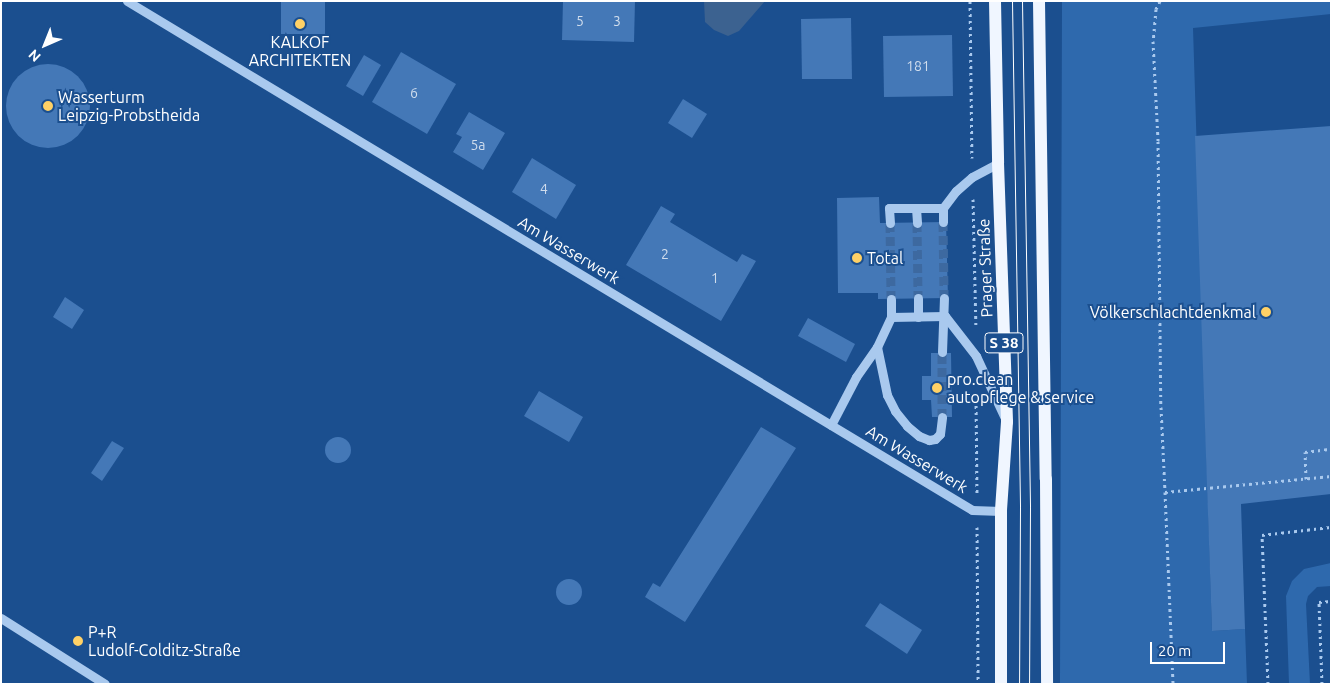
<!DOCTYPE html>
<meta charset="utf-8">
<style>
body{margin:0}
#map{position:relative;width:1332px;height:685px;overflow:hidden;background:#1b4f8f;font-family:Ubuntu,sans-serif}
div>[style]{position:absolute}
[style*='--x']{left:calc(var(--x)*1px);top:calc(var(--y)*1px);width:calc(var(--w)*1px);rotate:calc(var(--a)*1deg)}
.green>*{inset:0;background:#2e69ad}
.water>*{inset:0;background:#3c6290}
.building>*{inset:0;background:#4478b7}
.round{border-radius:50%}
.minor-tunnel>*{height:9px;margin-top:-4.5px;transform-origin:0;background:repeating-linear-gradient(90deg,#3d69a0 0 9px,transparent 0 13.5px)}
.path>*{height:3px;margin-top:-1.5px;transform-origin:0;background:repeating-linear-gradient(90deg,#a9c9ee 0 2.5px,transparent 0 6.5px)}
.minor>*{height:9px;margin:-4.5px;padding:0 4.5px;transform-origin:4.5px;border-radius:4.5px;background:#a9c9ee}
.major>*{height:12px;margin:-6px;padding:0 6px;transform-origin:6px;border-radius:6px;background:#f0f6ff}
.tram>*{height:1px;margin:-0.5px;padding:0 0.5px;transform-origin:0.5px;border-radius:0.5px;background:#fff}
.dots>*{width:14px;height:14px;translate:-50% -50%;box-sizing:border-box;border:2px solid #1b4f8f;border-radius:50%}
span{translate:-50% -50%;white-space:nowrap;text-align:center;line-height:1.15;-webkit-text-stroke:4px #1b4f8f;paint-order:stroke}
.number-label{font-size:14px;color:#d0dded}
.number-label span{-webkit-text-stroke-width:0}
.shield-label span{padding:1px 4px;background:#1b4f8f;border:1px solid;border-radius:4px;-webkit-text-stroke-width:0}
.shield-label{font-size:15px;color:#fff;font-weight:700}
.poi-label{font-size:16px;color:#fff}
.left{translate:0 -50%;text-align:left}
.right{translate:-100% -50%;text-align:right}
.street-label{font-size:16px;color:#fff}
.frame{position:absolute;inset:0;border:2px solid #fff;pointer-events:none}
.north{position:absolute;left:20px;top:20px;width:50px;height:50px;-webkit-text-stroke:4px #1b4f8f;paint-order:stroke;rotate:224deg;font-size:14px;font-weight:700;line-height:20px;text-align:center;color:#fff}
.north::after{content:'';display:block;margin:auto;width:18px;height:22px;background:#fff;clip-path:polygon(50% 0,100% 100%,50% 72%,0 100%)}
.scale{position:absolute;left:1150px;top:642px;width:75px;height:22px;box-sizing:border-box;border:2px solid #fff;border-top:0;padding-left:6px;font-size:15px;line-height:18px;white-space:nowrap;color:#fff;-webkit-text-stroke:4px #1b4f8f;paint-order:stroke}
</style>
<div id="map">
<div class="green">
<div style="clip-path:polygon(1062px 1px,1331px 1px,1331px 14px,1193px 28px,1212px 631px,1245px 629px,1247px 684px,1060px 684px)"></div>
<div style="clip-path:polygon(1331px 563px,1331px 586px,1317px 587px,1308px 596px,1306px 604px,1310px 684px,1289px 684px,1286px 596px,1292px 581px,1304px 569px)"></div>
</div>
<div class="water">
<div style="clip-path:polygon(704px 1px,765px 1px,739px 31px,728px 36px,714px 30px,705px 22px)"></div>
</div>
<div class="building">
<div style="clip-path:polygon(281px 1px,325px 1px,325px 34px,281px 34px)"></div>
<div style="clip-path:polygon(563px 1px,635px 1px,634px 42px,562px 40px)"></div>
<div style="clip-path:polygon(851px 18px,852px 79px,802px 79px,801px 19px)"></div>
<div style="clip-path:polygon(952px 35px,953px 96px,884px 97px,883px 36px)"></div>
<div style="clip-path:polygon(401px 52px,456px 84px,427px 134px,372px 102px)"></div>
<div style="clip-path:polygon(364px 55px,381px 65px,363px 96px,346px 86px)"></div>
<div class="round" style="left:6px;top:64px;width:84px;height:84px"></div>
<div style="clip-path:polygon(683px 99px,707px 114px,692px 138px,668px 123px)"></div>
<div style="clip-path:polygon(469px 112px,505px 133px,483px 170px,453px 152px,462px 137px,456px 134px)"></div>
<div style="clip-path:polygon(1331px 126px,1331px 494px,1241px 504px,1245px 629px,1212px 631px,1195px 136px)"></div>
<div style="clip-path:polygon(532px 158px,576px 185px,556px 219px,512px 192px)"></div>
<div style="clip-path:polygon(879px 197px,880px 223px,946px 222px,948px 298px,878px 299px,878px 293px,838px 293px,837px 198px)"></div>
<div style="clip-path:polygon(661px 206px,675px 214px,670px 222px,705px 243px,737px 262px,742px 254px,756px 261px,721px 321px,626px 265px)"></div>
<div style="clip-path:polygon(65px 297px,84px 310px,72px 329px,53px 317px)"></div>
<div style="clip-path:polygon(808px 318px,855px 344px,846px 362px,798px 336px)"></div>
<div style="clip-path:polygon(931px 353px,951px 353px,952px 417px,932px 417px,931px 400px,922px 400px,922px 376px,931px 376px)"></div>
<div style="clip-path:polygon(539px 391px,583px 417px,569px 442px,524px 416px)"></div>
<div style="clip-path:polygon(761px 427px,796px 448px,685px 622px,645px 597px,653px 583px,660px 587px)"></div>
<div class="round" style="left:325px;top:437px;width:26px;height:26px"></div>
<div style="clip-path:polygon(112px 441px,124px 448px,102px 481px,91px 473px)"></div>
<div class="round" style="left:556px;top:579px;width:26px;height:26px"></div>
<div style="clip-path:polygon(880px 603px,922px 630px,907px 654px,865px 626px)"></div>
</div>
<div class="minor-tunnel">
<div style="--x:943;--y:222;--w:76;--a:89.2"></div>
<div style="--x:890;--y:223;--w:76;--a:89.2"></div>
<div style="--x:917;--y:223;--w:75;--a:89.2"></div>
<div style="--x:942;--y:417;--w:65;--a:-90"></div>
</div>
<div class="path">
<div style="--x:970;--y:1;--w:157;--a:89.3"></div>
<div style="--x:1160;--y:1;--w:9;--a:117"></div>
<div style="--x:1156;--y:9;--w:32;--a:95"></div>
<div style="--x:1153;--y:41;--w:100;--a:87.1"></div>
<div style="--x:1158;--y:141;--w:266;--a:89.4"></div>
<div style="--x:1161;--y:407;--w:85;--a:87.3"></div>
<div style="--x:1165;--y:492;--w:167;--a:-5.5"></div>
<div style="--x:973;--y:199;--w:129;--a:88.7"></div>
<div style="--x:976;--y:399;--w:94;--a:89.4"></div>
<div style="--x:1306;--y:479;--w:27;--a:-92"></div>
<div style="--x:1305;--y:452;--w:26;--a:-7"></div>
<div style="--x:1165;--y:492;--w:192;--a:87.6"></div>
<div style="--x:977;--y:527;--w:157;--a:89.6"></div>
<div style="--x:1268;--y:684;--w:149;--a:-92.3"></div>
<div style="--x:1262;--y:535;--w:69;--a:-6.6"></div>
<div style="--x:1322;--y:684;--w:82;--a:-92.1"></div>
<div style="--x:1319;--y:602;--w:12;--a:-5"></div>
</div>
<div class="minor">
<div style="--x:127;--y:1;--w:986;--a:31.06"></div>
<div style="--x:972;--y:510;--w:29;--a:2"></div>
<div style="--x:916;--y:208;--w:15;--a:86"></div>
<div style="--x:943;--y:222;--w:14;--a:-90"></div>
<div style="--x:943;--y:208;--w:21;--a:-53"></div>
<div style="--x:956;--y:191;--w:21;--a:-41"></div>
<div style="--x:972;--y:177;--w:30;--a:-28"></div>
<div style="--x:890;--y:223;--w:15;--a:-94"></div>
<div style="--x:889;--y:208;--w:54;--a:0"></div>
<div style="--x:918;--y:298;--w:19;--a:90"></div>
<div style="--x:945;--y:316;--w:51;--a:52.2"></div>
<div style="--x:976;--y:356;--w:66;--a:65"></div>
<div style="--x:891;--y:317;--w:54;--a:-1.1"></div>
<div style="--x:877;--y:347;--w:49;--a:78.2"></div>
<div style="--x:887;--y:395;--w:18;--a:63"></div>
<div style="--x:895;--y:411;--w:19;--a:51"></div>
<div style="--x:907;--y:426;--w:16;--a:40"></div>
<div style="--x:919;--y:436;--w:11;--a:22"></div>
<div style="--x:929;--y:440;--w:6;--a:-9"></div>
<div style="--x:935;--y:439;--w:7;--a:-45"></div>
<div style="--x:940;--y:434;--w:17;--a:-83"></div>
<div style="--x:942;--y:352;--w:54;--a:-87.9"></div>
<div style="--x:831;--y:425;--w:54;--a:-62.5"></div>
<div style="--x:856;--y:377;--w:37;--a:-55"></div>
<div style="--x:877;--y:347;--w:33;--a:-65"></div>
<div style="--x:891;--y:317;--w:18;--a:-90"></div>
<div style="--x:1;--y:618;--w:123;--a:32.4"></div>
</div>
<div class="major">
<div style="--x:995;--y:1;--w:162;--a:88.9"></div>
<div style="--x:998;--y:163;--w:259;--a:88"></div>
<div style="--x:1007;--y:422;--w:89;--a:93.9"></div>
<div style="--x:1001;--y:511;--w:173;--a:90"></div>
<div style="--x:1039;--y:1;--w:478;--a:89.2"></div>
<div style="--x:1046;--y:479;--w:205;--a:89.7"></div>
</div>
<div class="tram">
<div style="--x:1012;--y:1;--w:506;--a:89.09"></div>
<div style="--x:1020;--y:507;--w:177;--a:90.3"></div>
<div style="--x:1022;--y:1;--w:506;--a:89.09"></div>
<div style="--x:1030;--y:507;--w:177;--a:90.3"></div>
</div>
<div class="dots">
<div style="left:300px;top:24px;background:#ffd166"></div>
<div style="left:48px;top:106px;background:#ffd166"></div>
<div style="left:857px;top:258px;background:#ffd166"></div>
<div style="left:1266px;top:312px;background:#ffd166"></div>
<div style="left:937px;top:388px;background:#ffd166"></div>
<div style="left:78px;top:641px;background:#ffd166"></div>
</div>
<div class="number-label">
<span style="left:580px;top:21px">5</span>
<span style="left:617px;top:21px">3</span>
<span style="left:918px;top:66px">181</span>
<span style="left:414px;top:93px">6</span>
<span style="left:478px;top:145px">5a</span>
<span style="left:544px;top:189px">4</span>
<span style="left:665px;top:254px">2</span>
<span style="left:715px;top:278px">1</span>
</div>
<div class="shield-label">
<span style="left:1004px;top:343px">S 38</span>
</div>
<div class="poi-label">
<span style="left:300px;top:51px">KALKOF<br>ARCHITEKTEN</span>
<span class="left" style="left:58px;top:106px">Wasserturm<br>Leipzig-Probstheida</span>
<span class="left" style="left:867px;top:258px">Total</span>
<span class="right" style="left:1256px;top:312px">Völkerschlachtdenkmal</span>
<span class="left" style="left:947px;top:388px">pro.clean<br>autopflege &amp; service</span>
<span class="left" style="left:88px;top:641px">P+R<br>Ludolf-Colditz-Straße</span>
</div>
<div class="street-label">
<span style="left:569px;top:250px;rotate:31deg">Am Wasserwerk</span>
<span style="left:985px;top:268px;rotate:-92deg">Prager Straße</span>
<span style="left:917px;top:459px;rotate:31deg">Am Wasserwerk</span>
</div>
<div class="frame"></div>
<div class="north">N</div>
<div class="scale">20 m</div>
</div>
